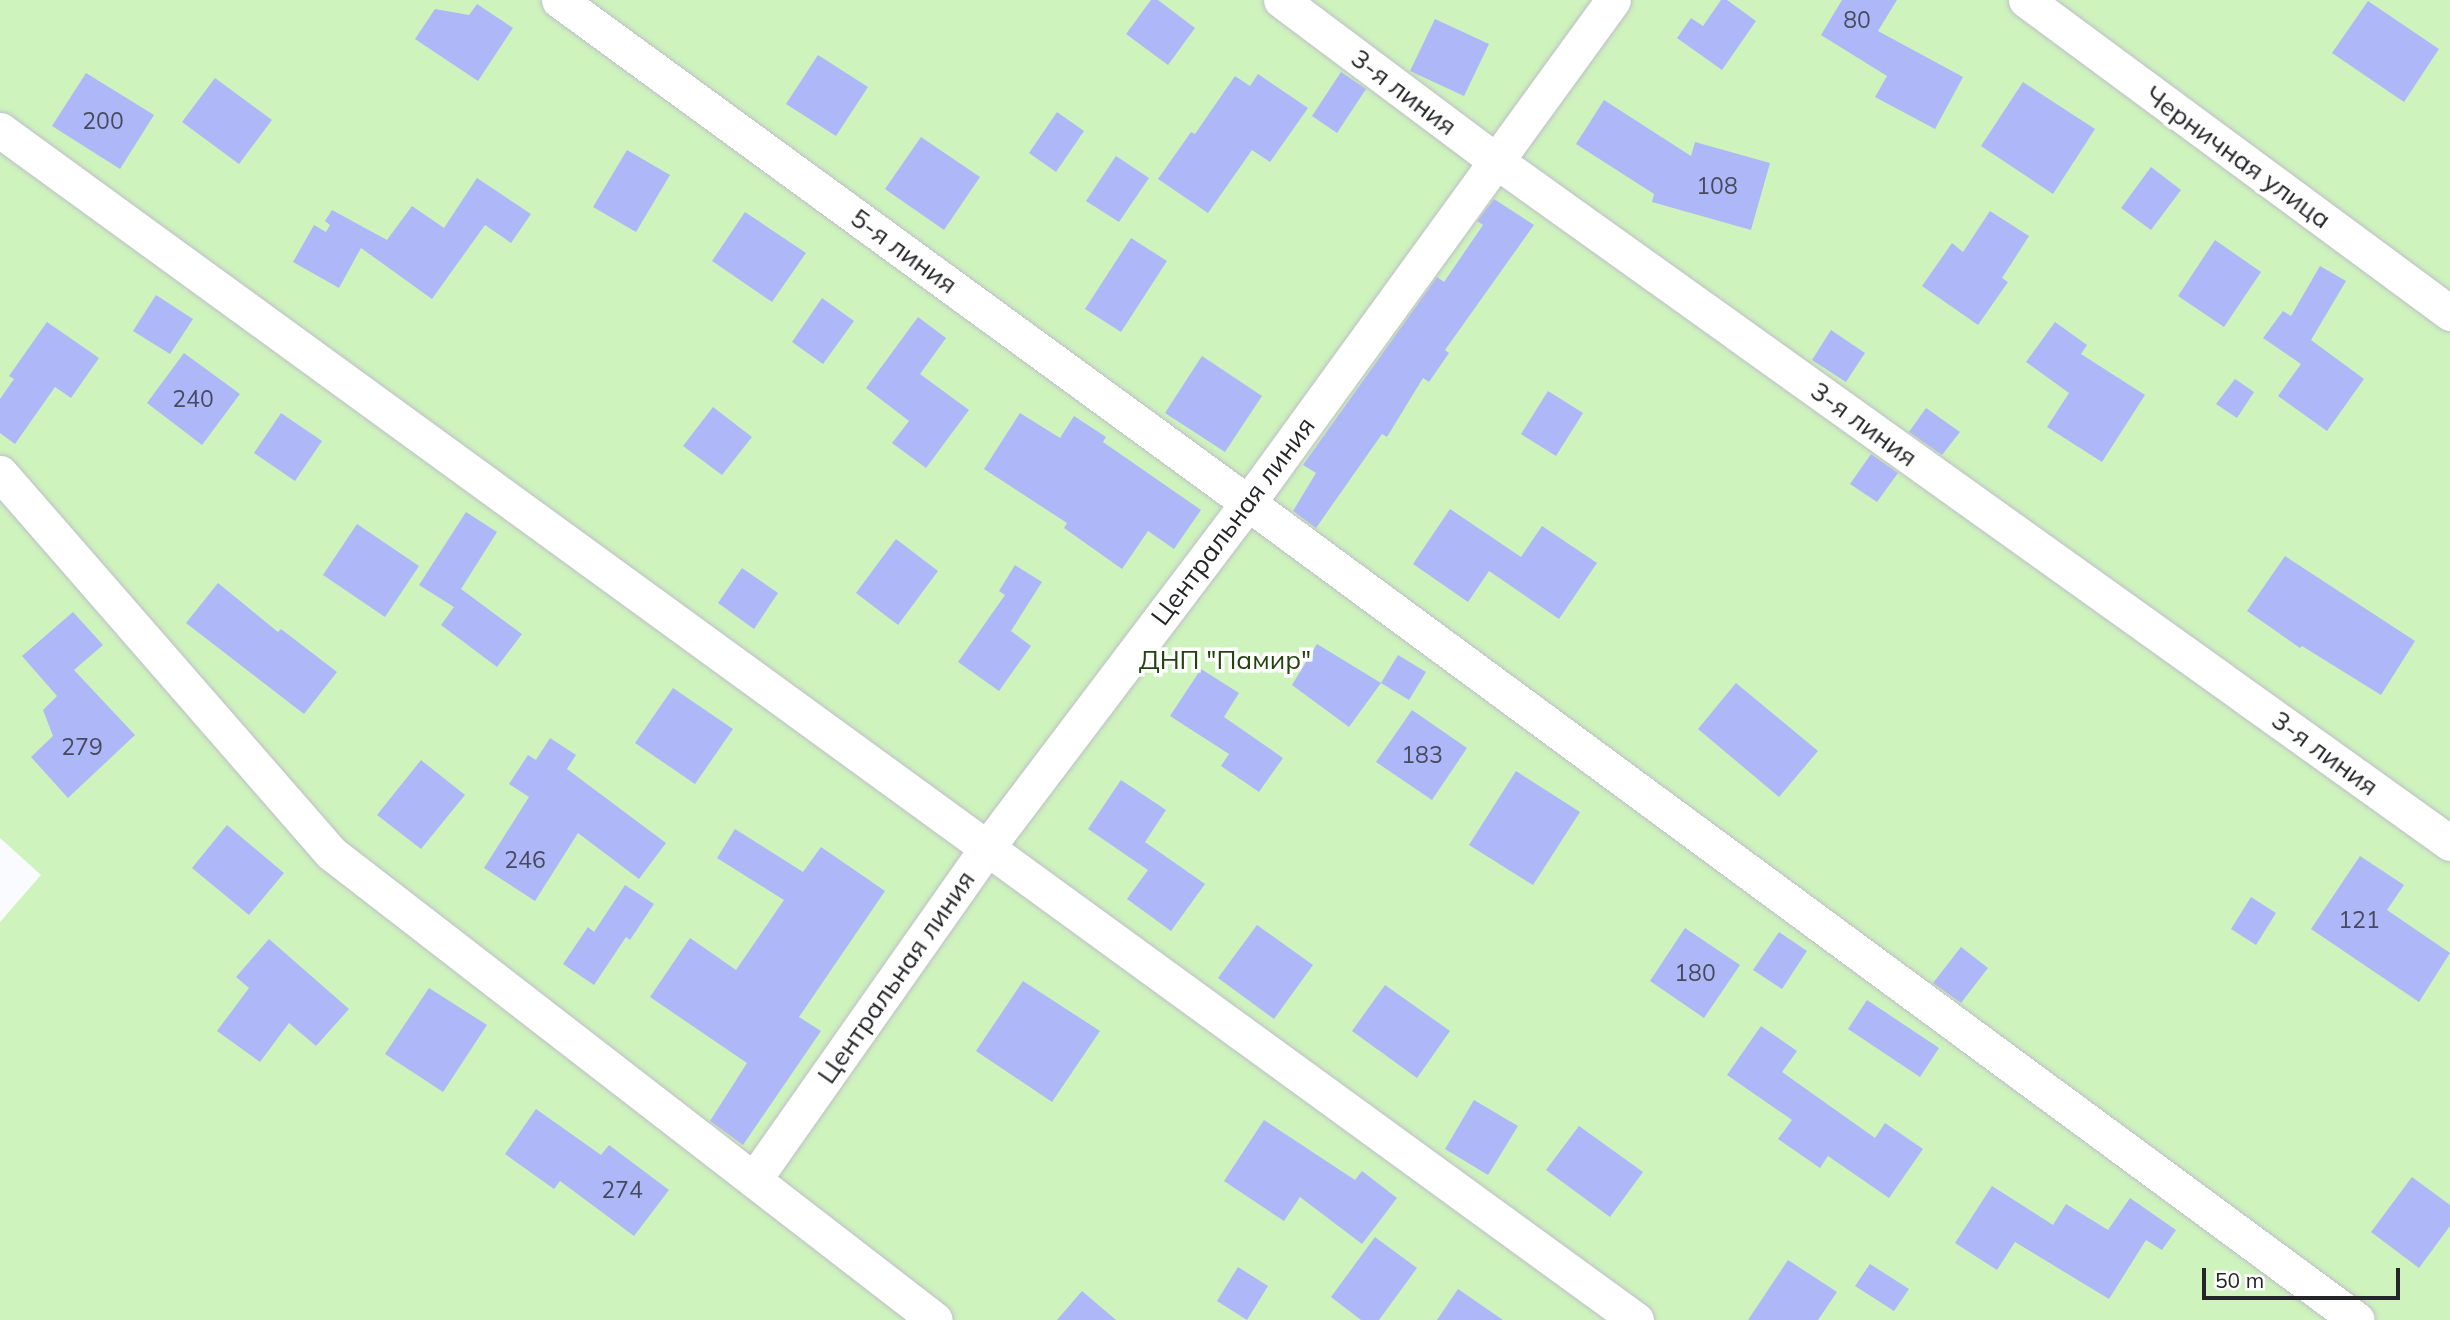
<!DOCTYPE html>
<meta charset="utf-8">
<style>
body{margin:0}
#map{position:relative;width:2450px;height:1320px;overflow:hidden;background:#fafbfe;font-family:Mulish,sans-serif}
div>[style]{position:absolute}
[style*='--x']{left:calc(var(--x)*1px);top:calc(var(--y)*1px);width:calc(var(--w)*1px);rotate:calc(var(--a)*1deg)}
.green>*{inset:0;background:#cef3bd}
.building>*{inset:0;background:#aeb8f8}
.roads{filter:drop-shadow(0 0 2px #bdbec7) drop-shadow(0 0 2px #bdbec7)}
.minor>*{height:35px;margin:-17.5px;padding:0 17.5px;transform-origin:17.5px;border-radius:17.5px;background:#fff}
span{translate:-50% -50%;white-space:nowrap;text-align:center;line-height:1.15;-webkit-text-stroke:7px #fff;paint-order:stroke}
.number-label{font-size:23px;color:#464a5c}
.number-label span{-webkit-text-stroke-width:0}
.street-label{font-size:26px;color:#242528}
.park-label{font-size:26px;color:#23430f}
.scale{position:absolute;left:2202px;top:1268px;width:198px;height:32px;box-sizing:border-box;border:4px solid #242528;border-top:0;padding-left:9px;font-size:21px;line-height:24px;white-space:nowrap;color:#242528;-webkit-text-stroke:5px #fff;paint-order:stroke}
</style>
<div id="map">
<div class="green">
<div style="clip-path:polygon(0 0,2450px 0,2450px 1320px,0 1320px,0 922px,41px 875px,0 838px)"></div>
</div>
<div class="building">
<div style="clip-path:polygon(1151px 0,1158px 0,1195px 28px,1168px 65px,1126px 34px)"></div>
<div style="clip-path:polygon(1721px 0,1727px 0,1756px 21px,1722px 70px,1677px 38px,1691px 18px,1703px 26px)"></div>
<div style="clip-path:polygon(1842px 0,1897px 0,1878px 31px,1963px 77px,1935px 129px,1875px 97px,1887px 76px,1821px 35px)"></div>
<div style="clip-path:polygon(2368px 1px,2439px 49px,2404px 102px,2332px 53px)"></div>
<div style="clip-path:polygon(477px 4px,513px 28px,478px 81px,415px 39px,435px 9px,469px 15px)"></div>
<div style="clip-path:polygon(1435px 19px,1489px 44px,1464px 96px,1410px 71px)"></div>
<div style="clip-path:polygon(818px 55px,868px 87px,836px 136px,786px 104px)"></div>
<div style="clip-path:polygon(1341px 72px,1366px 89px,1337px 133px,1312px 116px)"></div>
<div style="clip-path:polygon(86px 73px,154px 115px,120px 169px,52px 126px)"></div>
<div style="clip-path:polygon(1258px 74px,1308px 108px,1270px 162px,1252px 150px,1208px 213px,1158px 179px,1191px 132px,1195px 134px,1235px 76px,1250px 86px)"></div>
<div style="clip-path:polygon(215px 78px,272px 120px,239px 164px,182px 122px)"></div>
<div style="clip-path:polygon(2023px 82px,2095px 129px,2053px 194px,1981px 146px)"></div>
<div style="clip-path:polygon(1604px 100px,1691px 156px,1695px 142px,1770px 163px,1751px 230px,1652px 202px,1654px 194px,1576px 144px)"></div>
<div style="clip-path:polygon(1057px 112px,1084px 131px,1056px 172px,1029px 153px)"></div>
<div style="clip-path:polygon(921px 137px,980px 177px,944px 230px,885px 189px)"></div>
<div style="clip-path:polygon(627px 150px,670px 175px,636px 232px,593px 207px)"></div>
<div style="clip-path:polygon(1116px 156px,1149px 178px,1119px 222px,1086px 201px)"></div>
<div style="clip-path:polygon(2151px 167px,2181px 190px,2151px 230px,2121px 208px)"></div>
<div style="clip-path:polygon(477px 178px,531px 214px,511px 243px,485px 225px,432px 299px,361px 248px,339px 288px,293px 262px,314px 225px,326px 232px,330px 225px,325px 221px,332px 210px,387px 240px,412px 206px,444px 228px)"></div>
<div style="clip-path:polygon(1494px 199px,1534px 225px,1445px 350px,1449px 353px,1429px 382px,1423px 378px,1387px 437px,1382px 434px,1316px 528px,1293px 511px,1316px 473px,1303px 465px,1437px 277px,1444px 282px,1483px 225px,1477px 221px)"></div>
<div style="clip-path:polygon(1990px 211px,2029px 236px,2002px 278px,2008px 282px,1978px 325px,1922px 286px,1952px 243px,1963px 252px)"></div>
<div style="clip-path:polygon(745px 212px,806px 253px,772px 302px,712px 261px)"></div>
<div style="clip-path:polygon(1131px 238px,1167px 261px,1121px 332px,1085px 309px)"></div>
<div style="clip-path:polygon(2215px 240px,2261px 272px,2224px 327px,2178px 296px)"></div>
<div style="clip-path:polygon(2320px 266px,2346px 281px,2311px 340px,2364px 379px,2327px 431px,2278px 396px,2301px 364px,2263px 338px,2283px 311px,2291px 316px)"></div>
<div style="clip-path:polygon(156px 295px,193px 319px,170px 354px,133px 331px)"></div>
<div style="clip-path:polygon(822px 298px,854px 321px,823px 364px,792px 342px)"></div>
<div style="clip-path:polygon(918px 317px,946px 338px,920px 374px,969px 410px,926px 468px,892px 443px,909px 421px,866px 388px)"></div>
<div style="clip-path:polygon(47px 322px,99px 358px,71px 398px,55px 387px,15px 444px,0 433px,0 399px,14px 379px,9px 376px)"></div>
<div style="clip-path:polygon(2055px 322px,2087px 345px,2081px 354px,2145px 395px,2102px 462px,2047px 427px,2069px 393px,2026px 362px)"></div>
<div style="clip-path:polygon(1831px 330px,1865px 353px,1846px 382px,1812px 360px)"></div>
<div style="clip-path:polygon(184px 353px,240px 394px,202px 445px,147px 403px)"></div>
<div style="clip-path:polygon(1202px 356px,1262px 396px,1225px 452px,1165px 413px)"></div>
<div style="clip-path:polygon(2235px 379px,2254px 392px,2237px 418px,2216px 404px)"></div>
<div style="clip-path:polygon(1548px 391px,1583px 413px,1556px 456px,1521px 434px)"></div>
<div style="clip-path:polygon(713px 407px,752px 437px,722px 475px,683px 446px)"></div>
<div style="clip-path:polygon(1926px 408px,1960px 432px,1942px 455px,1909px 432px)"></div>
<div style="clip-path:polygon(281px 413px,322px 441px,295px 481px,254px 453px)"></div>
<div style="clip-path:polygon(1020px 413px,1060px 438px,1074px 416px,1106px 437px,1103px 442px,1201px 510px,1174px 549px,1148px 531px,1122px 569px,1064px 528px,1067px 523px,984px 469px)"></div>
<div style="clip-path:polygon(1871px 454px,1898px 473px,1877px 502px,1850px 484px)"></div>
<div style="clip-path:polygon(1450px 509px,1521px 557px,1542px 526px,1597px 563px,1559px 619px,1489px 571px,1468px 602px,1413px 564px)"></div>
<div style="clip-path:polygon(466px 512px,497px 532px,461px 589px,522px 634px,497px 667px,441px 625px,454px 607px,419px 585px)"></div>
<div style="clip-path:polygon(357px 524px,419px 566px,385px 617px,323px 575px)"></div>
<div style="clip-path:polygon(896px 539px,938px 571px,898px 625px,856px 593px)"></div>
<div style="clip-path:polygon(2285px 556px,2415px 641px,2381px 695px,2302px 646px,2300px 648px,2247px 611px)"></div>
<div style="clip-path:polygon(1015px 565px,1042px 582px,1011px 631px,1031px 646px,999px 691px,958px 662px,1005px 595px,999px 591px)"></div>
<div style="clip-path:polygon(742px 568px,778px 593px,754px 629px,718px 603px)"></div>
<div style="clip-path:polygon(218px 583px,278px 632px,281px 629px,337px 672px,304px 714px,186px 623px)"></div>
<div style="clip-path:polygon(73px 612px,103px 645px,74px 670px,135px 735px,68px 798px,31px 757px,53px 736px,43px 710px,57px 696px,22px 656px)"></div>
<div style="clip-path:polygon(1317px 644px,1381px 683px,1349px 727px,1292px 685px)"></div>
<div style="clip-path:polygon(1398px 655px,1426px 672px,1409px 700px,1381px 683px)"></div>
<div style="clip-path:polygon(1201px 669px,1239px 693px,1224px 717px,1283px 758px,1259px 792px,1221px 766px,1229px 754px,1170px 716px)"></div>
<div style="clip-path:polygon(1736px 683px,1818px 751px,1779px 797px,1698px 729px)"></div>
<div style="clip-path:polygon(673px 688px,733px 729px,695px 784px,635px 743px)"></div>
<div style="clip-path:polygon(1412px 710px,1467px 748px,1432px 800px,1376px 762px)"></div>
<div style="clip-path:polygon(550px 738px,576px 755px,567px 769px,666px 843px,639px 879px,578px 833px,535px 901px,484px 868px,529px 797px,509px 784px,528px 755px,536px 760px)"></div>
<div style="clip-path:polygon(421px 760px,465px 795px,421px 849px,377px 815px)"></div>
<div style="clip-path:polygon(1516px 771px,1580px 812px,1533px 885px,1469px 845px)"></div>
<div style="clip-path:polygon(1121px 780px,1166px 810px,1145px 842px,1205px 884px,1171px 931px,1127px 899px,1148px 870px,1088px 829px)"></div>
<div style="clip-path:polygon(227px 825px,284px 873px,249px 915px,192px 868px)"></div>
<div style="clip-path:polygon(735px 829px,803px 872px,821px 847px,885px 891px,799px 1017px,821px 1031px,743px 1145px,710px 1121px,747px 1063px,650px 997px,690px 938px,736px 970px,784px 900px,717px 858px)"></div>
<div style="clip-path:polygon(2360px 856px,2404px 885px,2387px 910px,2450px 953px,2419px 1002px,2311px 929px)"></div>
<div style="clip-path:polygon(625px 885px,654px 904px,630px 940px,626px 937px,594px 985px,563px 964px,588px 927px,594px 932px)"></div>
<div style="clip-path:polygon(2251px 897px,2276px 913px,2256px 945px,2231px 929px)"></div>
<div style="clip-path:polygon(1257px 925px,1313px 965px,1274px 1019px,1218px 978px)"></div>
<div style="clip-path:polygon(1685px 928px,1740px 965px,1704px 1018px,1650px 981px)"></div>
<div style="clip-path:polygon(1779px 932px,1807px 951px,1782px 989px,1753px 970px)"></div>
<div style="clip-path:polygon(269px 939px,349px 1009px,316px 1046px,289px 1023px,260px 1062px,217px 1031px,249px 988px,236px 977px)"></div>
<div style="clip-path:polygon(1961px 947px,1988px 968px,1961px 1003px,1933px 983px)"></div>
<div style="clip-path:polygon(1023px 981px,1100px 1031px,1052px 1102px,976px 1051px)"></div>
<div style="clip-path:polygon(1385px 985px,1450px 1031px,1417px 1078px,1352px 1031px)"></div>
<div style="clip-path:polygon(429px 988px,487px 1025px,443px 1092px,385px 1054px)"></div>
<div style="clip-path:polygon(1867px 1000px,1939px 1048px,1920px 1077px,1848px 1029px)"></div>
<div style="clip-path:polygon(1761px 1026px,1797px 1051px,1782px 1072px,1875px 1138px,1885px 1123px,1923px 1149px,1889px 1198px,1828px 1156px,1820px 1168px,1778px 1139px,1792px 1120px,1727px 1075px)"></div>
<div style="clip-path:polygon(1474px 1100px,1518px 1126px,1488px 1175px,1445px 1149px)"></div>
<div style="clip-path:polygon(536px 1109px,601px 1155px,609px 1145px,669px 1190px,634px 1236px,560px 1181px,554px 1189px,505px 1154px)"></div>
<div style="clip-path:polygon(1264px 1120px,1355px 1180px,1362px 1171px,1397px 1198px,1362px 1244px,1300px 1197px,1284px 1221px,1224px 1181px)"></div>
<div style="clip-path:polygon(1579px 1126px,1643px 1172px,1610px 1217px,1546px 1170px)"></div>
<div style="clip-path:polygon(2412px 1177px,2450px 1205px,2450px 1226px,2419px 1268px,2371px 1232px)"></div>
<div style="clip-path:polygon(1992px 1186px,2053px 1225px,2066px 1204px,2108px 1230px,2130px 1198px,2176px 1230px,2162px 1250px,2146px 1240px,2109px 1299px,2015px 1242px,1997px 1270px,1955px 1243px)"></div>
<div style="clip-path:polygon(1375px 1237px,1417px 1268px,1379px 1320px,1361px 1320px,1331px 1297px)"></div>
<div style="clip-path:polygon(1788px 1260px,1837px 1292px,1818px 1320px,1748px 1320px)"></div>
<div style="clip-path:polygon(1870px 1264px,1909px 1289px,1894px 1311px,1855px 1286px)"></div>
<div style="clip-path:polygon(1238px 1267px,1268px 1286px,1247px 1320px,1217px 1301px)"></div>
<div style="clip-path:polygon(1458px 1289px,1503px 1320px,1437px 1320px)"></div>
<div style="clip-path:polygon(1082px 1291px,1116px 1320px,1057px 1320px)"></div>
</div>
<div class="roads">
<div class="minor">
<div style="--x:559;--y:0;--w:853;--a:36.13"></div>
<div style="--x:1248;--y:503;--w:1377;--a:36.38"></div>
<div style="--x:1281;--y:0;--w:267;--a:36.8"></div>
<div style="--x:1495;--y:160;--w:1174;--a:35.57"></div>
<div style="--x:2026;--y:0;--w:527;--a:36.44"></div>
<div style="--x:0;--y:130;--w:2023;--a:36.03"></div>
<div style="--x:0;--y:473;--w:504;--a:48.94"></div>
<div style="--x:331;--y:853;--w:763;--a:37.71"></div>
<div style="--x:755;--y:1178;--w:402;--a:-54.9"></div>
<div style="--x:986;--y:849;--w:434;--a:-52.9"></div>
<div style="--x:1248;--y:503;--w:621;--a:-54.03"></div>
</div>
</div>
<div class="number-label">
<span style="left:1857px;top:20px">80</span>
<span style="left:103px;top:121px">200</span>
<span style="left:1717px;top:186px">108</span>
<span style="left:193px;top:399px">240</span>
<span style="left:82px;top:747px">279</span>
<span style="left:1422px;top:755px">183</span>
<span style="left:525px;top:860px">246</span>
<span style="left:2359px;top:920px">121</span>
<span style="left:1695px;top:973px">180</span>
<span style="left:622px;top:1190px">274</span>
</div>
<div class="street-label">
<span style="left:1404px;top:92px;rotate:37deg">3-я линия</span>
<span style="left:2238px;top:157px;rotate:36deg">Черничная улица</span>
<span style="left:904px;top:251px;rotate:36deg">5-я линия</span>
<span style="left:1864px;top:424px;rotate:36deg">3-я линия</span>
<span style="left:1233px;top:521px;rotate:-53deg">Центральная линия</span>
<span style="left:2325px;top:753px;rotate:36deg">3-я линия</span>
<span style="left:896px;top:977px;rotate:-55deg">Центральная линия</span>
</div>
<div class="park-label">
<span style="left:1225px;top:660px">ДНП "Памир"</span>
</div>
<div class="scale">50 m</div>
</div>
